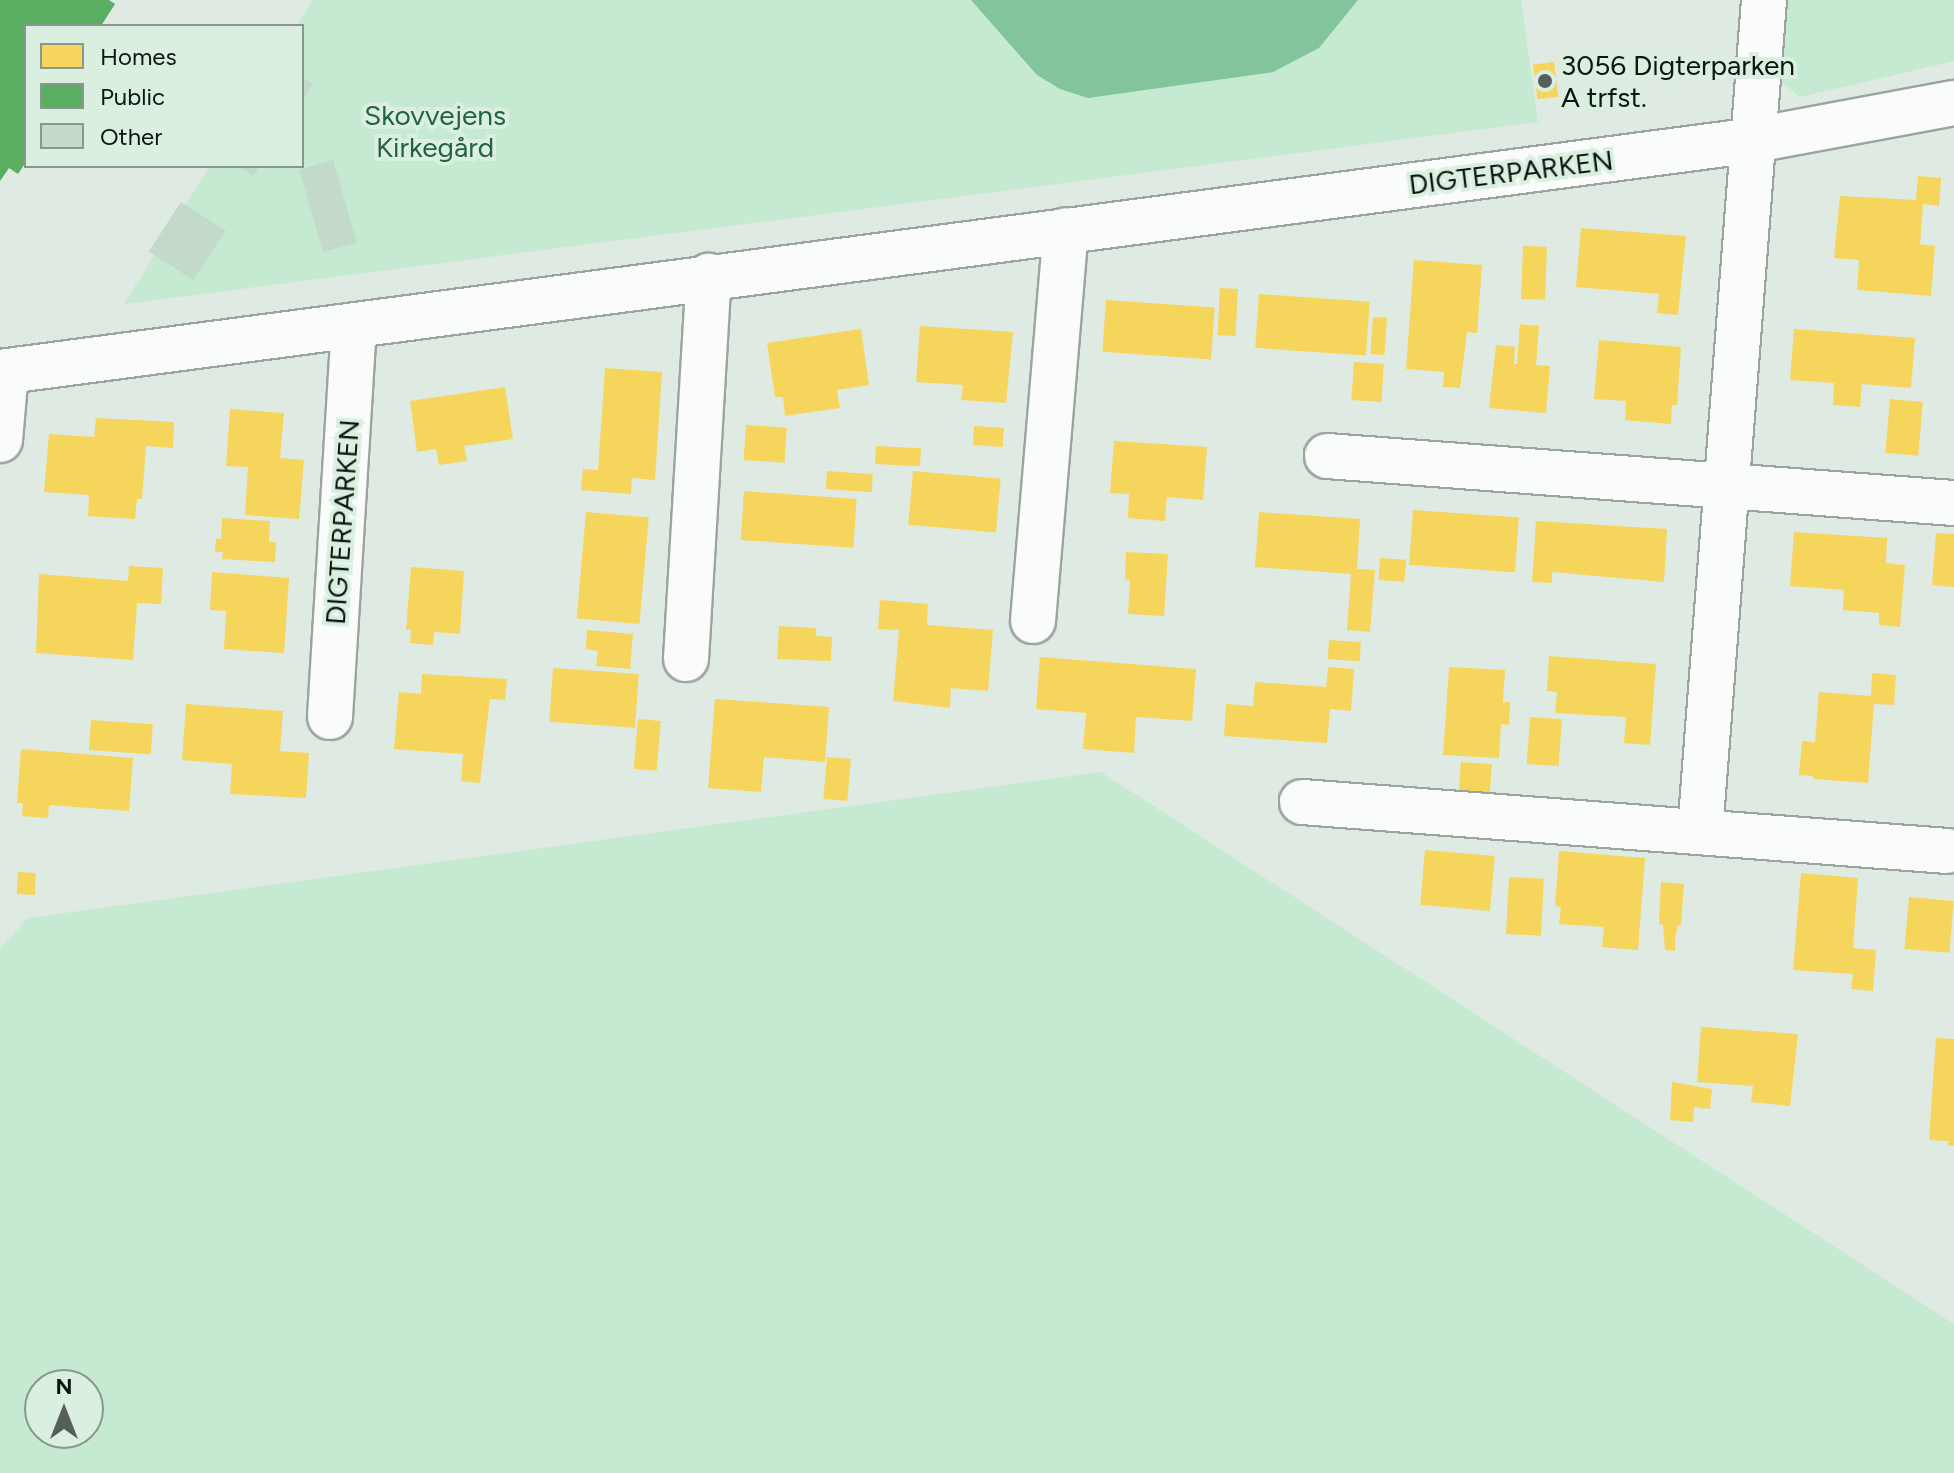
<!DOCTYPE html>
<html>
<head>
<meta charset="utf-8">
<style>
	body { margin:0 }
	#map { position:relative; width:1954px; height:1473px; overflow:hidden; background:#dfeae2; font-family:Figtree,sans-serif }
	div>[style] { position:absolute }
	.green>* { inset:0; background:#c5e9d1 }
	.water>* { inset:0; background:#82c49b }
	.homes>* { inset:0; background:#f6d55c; transform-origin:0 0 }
	.public>* { inset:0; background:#5aae61 }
	.building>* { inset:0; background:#c3d9ca; transform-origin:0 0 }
	.roads { filter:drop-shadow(2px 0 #9ba49e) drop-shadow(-2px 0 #9ba49e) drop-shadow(0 2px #9ba49e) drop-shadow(0 -2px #9ba49e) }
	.minor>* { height:44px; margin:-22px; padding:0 22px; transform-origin:22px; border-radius:22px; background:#fafcfb }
	.dots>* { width:22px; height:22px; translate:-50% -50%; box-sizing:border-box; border:4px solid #daefe0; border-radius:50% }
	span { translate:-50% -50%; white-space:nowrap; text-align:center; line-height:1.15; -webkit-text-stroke:8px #daefe0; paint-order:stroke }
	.poi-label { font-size:28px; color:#0d1510 }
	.left { translate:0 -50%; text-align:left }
	.park-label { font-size:28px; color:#23633f }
	.street-label { font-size:28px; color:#0d1510 }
	.legend { position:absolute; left:24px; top:24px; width:280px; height:144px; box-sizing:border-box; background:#daefe0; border:2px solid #88988d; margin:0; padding:10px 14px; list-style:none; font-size:24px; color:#0d1510 }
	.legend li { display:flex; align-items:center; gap:16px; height:40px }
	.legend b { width:40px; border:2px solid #88988d }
	.north { position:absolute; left:24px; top:1369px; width:80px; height:80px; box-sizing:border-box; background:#daefe0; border:2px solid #88988d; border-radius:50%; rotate:0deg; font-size:22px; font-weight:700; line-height:32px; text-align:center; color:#0d1510 }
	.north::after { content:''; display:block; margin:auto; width:28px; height:36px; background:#56605a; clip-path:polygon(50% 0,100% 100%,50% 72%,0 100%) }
</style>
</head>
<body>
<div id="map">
	<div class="green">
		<div style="clip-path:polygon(313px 0,1521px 0,1538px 122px,124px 304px,210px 166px,302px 166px,302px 26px,296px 26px)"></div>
		<div style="clip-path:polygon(1786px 0,1954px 0,1954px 61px,1800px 97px,1779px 80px)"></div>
		<div style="clip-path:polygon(evenodd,1101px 772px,1954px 1324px,1954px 1473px,0 1473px,0 949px,28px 918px,1101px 772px,40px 1385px,88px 1385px,88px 1433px,40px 1433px,40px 1385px)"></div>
	</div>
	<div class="water">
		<div style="clip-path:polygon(971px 0,1358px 0,1319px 48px,1273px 72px,1088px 98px,1060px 89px,1037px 75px)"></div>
	</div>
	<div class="homes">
		<div style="left:1554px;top:62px;width:35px;height:21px;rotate:83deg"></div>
		<div style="clip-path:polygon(1918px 176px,1941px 178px,1939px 206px,1923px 204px,1920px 244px,1935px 246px,1931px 296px,1857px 290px,1859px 260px,1834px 258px,1840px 196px,1916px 200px)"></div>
		<div style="clip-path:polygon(1581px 228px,1686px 236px,1678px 315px,1657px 313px,1659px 294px,1576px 287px)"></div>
		<div style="left:1523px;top:246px;width:24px;height:53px;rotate:2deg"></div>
		<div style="clip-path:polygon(1414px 260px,1482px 265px,1477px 333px,1467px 332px,1460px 388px,1443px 387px,1444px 372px,1406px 369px)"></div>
		<div style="left:1220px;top:288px;width:18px;height:47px;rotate:3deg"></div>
		<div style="left:1259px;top:294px;width:111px;height:54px;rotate:4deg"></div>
		<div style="left:1106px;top:300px;width:109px;height:52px;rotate:4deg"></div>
		<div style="left:1373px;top:317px;width:14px;height:37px;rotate:4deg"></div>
		<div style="clip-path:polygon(1520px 324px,1539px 326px,1536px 365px,1550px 366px,1546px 413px,1489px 408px,1496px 345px,1515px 347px,1514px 364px,1517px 364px)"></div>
		<div style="clip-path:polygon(920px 326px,1013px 332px,1006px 403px,961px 400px,963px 385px,916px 382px)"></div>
		<div style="clip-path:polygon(861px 329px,869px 385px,837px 390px,840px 408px,785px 416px,783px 397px,775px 397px,767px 343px)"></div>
		<div style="clip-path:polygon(1794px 329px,1915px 338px,1911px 388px,1862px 384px,1860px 407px,1833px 405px,1834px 383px,1790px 380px)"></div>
		<div style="clip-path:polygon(1599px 340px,1681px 347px,1677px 405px,1672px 405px,1671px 424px,1625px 420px,1626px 401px,1594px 399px)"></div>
		<div style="left:1354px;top:362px;width:30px;height:38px;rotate:4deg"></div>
		<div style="clip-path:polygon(605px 368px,662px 372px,655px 480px,632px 478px,631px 494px,581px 490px,583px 469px,598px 470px)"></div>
		<div style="clip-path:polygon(505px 387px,513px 439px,464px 446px,467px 461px,439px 465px,436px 449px,417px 452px,410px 401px)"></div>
		<div style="left:1890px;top:399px;width:33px;height:54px;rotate:5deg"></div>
		<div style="clip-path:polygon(230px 409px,284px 413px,280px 458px,304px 460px,299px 519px,245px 515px,248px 467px,226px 466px)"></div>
		<div style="clip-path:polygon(96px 418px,174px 422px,173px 448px,146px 446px,142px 499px,137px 499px,135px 519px,88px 516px,89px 495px,44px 492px,49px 434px,94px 437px)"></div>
		<div style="left:746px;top:425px;width:41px;height:35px;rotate:4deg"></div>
		<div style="left:974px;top:426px;width:30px;height:19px;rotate:4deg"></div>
		<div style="clip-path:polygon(1114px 441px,1207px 447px,1203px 500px,1167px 497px,1165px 521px,1128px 518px,1129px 494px,1110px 493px)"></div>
		<div style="left:876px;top:446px;width:45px;height:18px;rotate:3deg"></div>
		<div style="left:827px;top:471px;width:46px;height:18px;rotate:4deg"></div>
		<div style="left:913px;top:471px;width:88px;height:54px;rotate:5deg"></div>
		<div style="left:744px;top:491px;width:113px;height:49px;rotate:4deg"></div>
		<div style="left:1413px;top:510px;width:106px;height:55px;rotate:4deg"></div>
		<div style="left:586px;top:512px;width:63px;height:107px;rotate:5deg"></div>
		<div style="clip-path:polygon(1259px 512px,1360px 519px,1357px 569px,1375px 570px,1370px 632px,1347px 630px,1351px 574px,1255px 567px)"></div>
		<div style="clip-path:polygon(222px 518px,270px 521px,269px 542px,276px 542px,275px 562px,222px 559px,223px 552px,215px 552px,216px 539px,221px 539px)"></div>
		<div style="clip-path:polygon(1536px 521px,1667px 529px,1664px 582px,1552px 572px,1552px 583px,1532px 582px)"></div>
		<div style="clip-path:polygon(1794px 532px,1887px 538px,1886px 563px,1905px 565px,1900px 627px,1879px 625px,1879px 613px,1843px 610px,1844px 590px,1790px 586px)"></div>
		<div style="clip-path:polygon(1936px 533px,1954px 534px,1954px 587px,1932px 585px)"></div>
		<div style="clip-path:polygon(1126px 552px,1168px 554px,1164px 616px,1128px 614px,1130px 580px,1125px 579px)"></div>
		<div style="left:1380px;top:558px;width:26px;height:22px;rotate:4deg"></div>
		<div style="clip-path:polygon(129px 566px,163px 568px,161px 604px,137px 603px,133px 660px,36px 653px,39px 574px,128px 581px)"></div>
		<div style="clip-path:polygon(411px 567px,464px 571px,460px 634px,434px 632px,433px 645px,410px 643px,411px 630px,406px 630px)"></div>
		<div style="clip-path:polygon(212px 572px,289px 578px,284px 653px,224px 649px,226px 611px,210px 610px)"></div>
		<div style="clip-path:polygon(880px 600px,928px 604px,927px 625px,993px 630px,988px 691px,951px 688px,950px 708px,893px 701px,899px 630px,878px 629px)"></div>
		<div style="clip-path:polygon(779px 626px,816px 628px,816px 636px,832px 637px,831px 661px,777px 659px)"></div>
		<div style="clip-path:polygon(587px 630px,633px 634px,630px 669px,596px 666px,598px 651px,586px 649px)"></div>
		<div style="left:1329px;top:640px;width:32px;height:19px;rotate:4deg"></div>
		<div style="clip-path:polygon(1549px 656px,1656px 664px,1650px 745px,1624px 743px,1626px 717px,1555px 713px,1557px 692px,1547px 691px)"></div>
		<div style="clip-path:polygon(1040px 657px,1196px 669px,1192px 721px,1136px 717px,1134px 753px,1083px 749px,1086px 713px,1036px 709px)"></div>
		<div style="clip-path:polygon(1328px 667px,1354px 669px,1351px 711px,1330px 709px,1327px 743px,1224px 736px,1226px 704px,1253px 706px,1255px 682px,1326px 687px)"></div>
		<div style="clip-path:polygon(1449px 667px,1505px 670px,1503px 702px,1510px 702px,1509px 725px,1501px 724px,1499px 758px,1443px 755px)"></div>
		<div style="left:553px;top:668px;width:86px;height:54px;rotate:4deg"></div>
		<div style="clip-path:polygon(1872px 673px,1896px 675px,1894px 705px,1874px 704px,1868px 783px,1813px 779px,1813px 776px,1799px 775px,1802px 741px,1815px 742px,1819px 692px,1871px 696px)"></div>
		<div style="clip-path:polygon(422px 674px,507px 679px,505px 700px,490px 699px,480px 783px,461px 781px,463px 754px,394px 749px,399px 692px,421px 694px)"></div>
		<div style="clip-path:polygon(715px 699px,829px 707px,825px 762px,764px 757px,761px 792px,708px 788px)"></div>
		<div style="clip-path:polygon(186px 704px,283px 711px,280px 751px,309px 753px,306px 798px,230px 794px,232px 764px,182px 760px)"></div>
		<div style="left:1530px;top:717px;width:32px;height:47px;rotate:4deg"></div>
		<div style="left:638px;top:719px;width:23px;height:50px;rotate:5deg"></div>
		<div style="left:91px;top:720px;width:62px;height:30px;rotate:4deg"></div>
		<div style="clip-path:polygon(21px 749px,133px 758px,129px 811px,49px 805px,48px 818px,22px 816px,23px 803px,17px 803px)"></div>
		<div style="left:827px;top:757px;width:24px;height:42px;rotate:5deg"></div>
		<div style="left:1461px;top:762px;width:31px;height:30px;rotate:4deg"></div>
		<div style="left:1425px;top:850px;width:70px;height:55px;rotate:5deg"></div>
		<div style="clip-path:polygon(1559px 851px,1645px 858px,1638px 950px,1602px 947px,1604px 927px,1559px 924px,1561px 907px,1555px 906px)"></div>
		<div style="left:18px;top:872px;width:18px;height:22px;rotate:3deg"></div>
		<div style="clip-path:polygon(1801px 873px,1858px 878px,1853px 948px,1876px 950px,1873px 991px,1851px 989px,1853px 974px,1793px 970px)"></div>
		<div style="left:1509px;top:877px;width:35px;height:57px;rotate:3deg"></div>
		<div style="clip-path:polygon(1661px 882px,1684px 884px,1681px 926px,1678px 925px,1675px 939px,1675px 951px,1665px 950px,1663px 925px,1659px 924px)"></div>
		<div style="left:1909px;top:897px;width:45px;height:52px;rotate:5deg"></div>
		<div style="clip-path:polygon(1701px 1027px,1798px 1034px,1790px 1106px,1751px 1102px,1753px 1086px,1697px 1082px)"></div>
		<div style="clip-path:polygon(1936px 1038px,1954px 1039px,1954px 1146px,1948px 1145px,1949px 1141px,1929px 1140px)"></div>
		<div style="clip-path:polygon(1672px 1082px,1712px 1089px,1710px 1109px,1694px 1107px,1693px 1122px,1670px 1120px)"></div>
	</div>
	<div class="public">
		<div style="clip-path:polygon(0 0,109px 0,115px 4px,101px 26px,26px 26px,26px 162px,18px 174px,9px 168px,0 181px)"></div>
	</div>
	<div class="building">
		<div style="clip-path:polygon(302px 77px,313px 84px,302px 101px)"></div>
		<div style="left:333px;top:160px;width:86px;height:35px;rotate:74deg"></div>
		<div style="clip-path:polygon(238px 166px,259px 166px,253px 176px)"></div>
		<div style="left:181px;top:202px;width:53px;height:59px;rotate:33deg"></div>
	</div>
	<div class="roads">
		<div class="minor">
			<div style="left:0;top:372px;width:1769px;rotate:-7.53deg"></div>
			<div style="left:1754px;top:140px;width:203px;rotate:-10.5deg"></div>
			<div style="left:0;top:440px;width:68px;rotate:-85deg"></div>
			<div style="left:1327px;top:456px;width:629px;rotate:4.29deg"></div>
			<div style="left:1033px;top:621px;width:392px;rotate:-85.2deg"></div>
			<div style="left:686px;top:659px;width:384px;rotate:-86.6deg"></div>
			<div style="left:330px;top:717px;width:392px;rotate:-86.5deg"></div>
			<div style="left:1302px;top:802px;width:647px;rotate:4.34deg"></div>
			<div style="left:1700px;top:832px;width:834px;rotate:-85.6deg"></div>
		</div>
	</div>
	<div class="dots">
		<div style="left:1545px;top:81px;background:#56605a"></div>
	</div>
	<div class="poi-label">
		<span class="left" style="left:1561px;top:81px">3056 Digterparken<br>A trfst.</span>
	</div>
	<div class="park-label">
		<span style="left:435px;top:131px">Skovvejens<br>Kirkegård</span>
	</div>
	<div class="street-label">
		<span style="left:1511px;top:172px;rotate:-7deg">DIGTERPARKEN</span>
		<span style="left:342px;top:522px;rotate:-86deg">DIGTERPARKEN</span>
	</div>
	<ul class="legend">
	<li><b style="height:22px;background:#f6d55c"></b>Homes</li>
	<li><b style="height:22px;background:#5aae61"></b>Public</li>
	<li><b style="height:22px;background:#c3d9ca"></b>Other</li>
	</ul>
	<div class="north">N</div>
</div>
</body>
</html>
